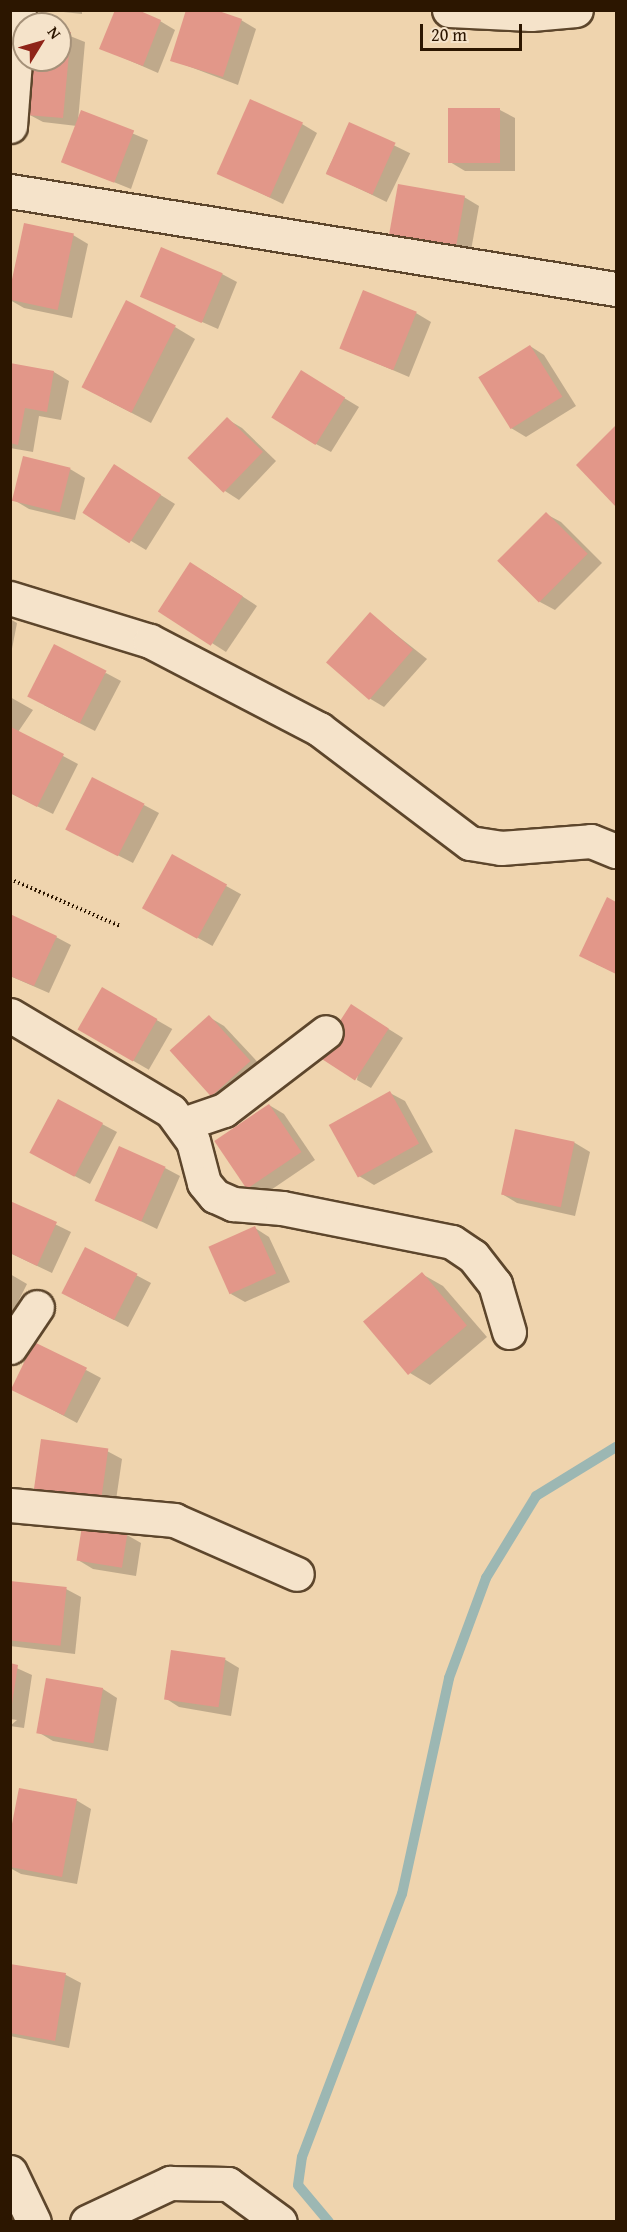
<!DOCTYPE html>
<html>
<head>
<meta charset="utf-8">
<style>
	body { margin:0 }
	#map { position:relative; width:627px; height:2232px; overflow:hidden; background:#efd4ae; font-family:"Gentium Book Plus",serif }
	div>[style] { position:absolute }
	.shadow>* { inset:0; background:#0003; transform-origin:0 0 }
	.stream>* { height:10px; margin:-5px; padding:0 5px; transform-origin:5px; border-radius:5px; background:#9cb7b3 }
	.building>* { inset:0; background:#e29789; transform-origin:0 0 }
	.path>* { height:4px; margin-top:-2px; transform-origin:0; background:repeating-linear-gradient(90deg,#2c1600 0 1.5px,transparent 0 4.5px) }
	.roads { filter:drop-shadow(2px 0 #5d462c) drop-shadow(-2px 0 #5d462c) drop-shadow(0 2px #5d462c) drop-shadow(0 -2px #5d462c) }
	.minor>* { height:33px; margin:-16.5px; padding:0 16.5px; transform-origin:16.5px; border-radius:16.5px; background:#f5e3ca }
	span { translate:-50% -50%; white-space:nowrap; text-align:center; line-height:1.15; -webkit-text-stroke:6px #f5e3ca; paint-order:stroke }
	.frame { position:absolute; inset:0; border:12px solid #2c1600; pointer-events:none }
	.north { position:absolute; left:12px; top:12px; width:60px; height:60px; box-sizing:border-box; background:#f5e3ca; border:2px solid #a59179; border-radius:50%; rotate:53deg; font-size:16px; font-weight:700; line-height:24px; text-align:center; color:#2c1600 }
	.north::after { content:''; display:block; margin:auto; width:21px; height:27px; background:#8f2418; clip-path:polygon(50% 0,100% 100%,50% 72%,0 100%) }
	.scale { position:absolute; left:420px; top:24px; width:102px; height:27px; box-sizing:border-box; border:3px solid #2c1600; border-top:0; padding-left:8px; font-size:18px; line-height:21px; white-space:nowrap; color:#2c1600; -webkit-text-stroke:4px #f5e3ca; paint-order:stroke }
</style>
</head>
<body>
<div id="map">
	<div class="shadow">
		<div style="clip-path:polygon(45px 10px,82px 10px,82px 14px)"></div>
		<div style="clip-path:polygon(241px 20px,256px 29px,238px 85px,172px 60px)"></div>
		<div style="clip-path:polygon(160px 21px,175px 30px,158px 73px,101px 48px)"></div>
		<div style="clip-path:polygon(60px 32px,85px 42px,78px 121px,82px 112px,148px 140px,131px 189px,64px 162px,77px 126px,43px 122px,28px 114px,33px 60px,60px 60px)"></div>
		<div style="clip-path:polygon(450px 110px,500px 110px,515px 118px,515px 171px,465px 171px,450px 162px)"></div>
		<div style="clip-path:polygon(302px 124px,317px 133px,283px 204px,217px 172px)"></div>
		<div style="left:350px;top:124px;width:67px;height:54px;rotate:26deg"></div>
		<div style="clip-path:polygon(464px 197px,479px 206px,470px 256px,405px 244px)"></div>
		<div style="clip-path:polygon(25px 225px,73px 235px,88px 244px,72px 318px,24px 308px,10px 300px)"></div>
		<div style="clip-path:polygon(222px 274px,237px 282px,218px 329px,143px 296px)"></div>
		<div style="clip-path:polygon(416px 313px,431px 322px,409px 377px,341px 348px)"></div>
		<div style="clip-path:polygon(175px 327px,195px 339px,151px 423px,103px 398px)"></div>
		<div style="clip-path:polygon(530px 346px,544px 355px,576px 406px,526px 437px,511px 428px)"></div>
		<div style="clip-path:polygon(10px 364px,54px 372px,69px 381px,61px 420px,39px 416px,33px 452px,10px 448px)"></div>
		<div style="clip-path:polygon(316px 381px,359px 407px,331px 452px,316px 444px)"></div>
		<div style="clip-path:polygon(227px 419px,242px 428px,276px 461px,239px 500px,225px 491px)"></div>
		<div style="clip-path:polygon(616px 427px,616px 505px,578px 465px)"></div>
		<div style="clip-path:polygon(70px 469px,85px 478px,75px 520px,29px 509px,14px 500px)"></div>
		<div style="clip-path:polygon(129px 475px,175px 504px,146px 550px,85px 513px)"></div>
		<div style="clip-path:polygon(546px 514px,561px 522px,602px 563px,555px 610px,540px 602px)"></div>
		<div style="clip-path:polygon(205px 572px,257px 606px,226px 652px,160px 610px)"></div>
		<div style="clip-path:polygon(370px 614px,427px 659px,384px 707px,369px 698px)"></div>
		<div style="clip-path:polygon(10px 619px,17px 623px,10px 659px)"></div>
		<div style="clip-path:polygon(106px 673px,121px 681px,95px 731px,44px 705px)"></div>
		<div style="clip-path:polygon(10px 697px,33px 710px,18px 732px,78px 764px,53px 814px,10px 793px)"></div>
		<div style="clip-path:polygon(144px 805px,159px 813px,133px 863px,82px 837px)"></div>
		<div style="left:172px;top:856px;width:79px;height:59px;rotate:29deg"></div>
		<div style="clip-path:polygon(607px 899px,616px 903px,616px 973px,596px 964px)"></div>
		<div style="clip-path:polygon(56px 937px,71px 945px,49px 993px,10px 976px)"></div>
		<div style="left:103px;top:989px;width:80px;height:47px;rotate:30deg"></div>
		<div style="clip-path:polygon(366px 1015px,403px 1038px,371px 1088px,357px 1080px)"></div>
		<div style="clip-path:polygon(209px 1017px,224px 1026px,265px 1070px,228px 1104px,213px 1096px)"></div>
		<div style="clip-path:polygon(390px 1093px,405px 1101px,433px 1152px,374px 1185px,359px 1176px)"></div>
		<div style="clip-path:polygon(269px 1105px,284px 1114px,315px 1160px,262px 1196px,247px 1187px)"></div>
		<div style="clip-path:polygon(102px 1124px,117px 1132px,90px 1184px,46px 1161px)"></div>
		<div style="clip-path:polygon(516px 1130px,575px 1143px,590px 1152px,575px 1216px,517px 1203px,502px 1194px)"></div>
		<div style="clip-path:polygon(165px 1168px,180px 1176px,157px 1229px,97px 1200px)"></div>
		<div style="clip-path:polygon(10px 1202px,71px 1232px,52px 1273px,10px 1253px)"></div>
		<div style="clip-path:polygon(255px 1228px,269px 1237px,290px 1282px,245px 1302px,231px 1294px)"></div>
		<div style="clip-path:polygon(10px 1274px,27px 1284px,10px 1318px)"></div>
		<div style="clip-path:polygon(422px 1274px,443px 1286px,487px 1337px,430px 1385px,410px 1373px)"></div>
		<div style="clip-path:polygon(136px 1275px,151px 1283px,128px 1327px,77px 1301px)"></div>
		<div style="clip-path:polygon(86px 1370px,101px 1378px,77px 1423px,27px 1396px)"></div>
		<div style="clip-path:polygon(107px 1451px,122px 1459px,115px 1507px,50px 1498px,36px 1490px)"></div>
		<div style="clip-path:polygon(127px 1535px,141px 1543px,136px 1576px,93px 1569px,78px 1560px)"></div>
		<div style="clip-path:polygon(10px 1582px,66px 1589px,81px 1597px,75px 1654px,10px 1646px)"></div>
		<div style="clip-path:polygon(224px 1659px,239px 1668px,231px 1716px,179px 1707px,165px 1698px)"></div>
		<div style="clip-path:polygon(10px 1665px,32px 1675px,24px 1728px,10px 1726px,17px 1720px,10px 1719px)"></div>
		<div style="clip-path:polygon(103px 1689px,117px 1698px,108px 1751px,53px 1741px,38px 1732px)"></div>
		<div style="clip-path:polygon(76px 1800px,91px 1809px,77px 1884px,21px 1874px,10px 1868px,10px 1842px)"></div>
		<div style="clip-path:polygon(10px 1965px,66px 1975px,81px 1983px,69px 2048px,10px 2036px)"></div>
	</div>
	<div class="stream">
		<div style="left:329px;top:2222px;width:48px;rotate:-130deg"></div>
		<div style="left:298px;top:2185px;width:28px;rotate:-82deg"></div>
		<div style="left:302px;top:2157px;width:281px;rotate:-69.2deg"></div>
		<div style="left:402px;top:1894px;width:221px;rotate:-77.7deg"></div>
		<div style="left:449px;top:1678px;width:107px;rotate:-69.7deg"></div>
		<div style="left:486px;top:1578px;width:96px;rotate:-58.6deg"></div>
		<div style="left:536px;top:1496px;width:94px;rotate:-31.5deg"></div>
	</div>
	<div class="building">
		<div style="clip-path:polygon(115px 10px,138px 10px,161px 20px,143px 66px,99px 49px)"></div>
		<div style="clip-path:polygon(186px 10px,216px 10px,242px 19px,223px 77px,170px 61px)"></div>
		<div style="clip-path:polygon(60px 31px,71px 32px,63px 118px,26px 115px,31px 60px,60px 60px)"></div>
		<div style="left:250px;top:99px;width:58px;height:82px;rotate:24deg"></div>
		<div style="left:448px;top:108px;width:52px;height:55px"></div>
		<div style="left:81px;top:110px;width:57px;height:56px;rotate:21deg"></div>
		<div style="left:349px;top:122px;width:51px;height:57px;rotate:24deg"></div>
		<div style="left:398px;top:184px;width:68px;height:53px;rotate:10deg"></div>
		<div style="left:24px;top:223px;width:51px;height:78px;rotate:12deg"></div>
		<div style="left:161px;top:247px;width:67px;height:54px;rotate:23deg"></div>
		<div style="left:363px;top:290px;width:58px;height:63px;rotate:22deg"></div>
		<div style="left:126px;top:300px;width:56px;height:98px;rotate:27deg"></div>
		<div style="left:530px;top:345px;width:61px;height:61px;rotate:58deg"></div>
		<div style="clip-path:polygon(10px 363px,54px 371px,47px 412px,25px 408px,18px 445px,10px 443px)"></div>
		<div style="left:301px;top:370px;width:52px;height:56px;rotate:32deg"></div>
		<div style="left:227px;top:417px;width:50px;height:57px;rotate:44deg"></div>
		<div style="clip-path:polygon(616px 425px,616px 507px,576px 465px)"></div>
		<div style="left:23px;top:456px;width:49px;height:46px;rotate:14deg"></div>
		<div style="left:114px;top:464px;width:56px;height:58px;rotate:33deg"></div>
		<div style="left:546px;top:512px;width:59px;height:69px;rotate:45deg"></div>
		<div style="left:190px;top:562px;width:63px;height:59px;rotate:33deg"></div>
		<div style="left:370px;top:612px;width:57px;height:67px;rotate:41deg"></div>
		<div style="left:54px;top:644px;width:59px;height:59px;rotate:27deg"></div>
		<div style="clip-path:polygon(11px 727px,64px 754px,37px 807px,10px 793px)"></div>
		<div style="left:92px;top:777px;width:59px;height:59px;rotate:27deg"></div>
		<div style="left:172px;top:854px;width:63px;height:62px;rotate:29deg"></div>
		<div style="clip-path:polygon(607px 897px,616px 902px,616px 974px,579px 956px)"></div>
		<div style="clip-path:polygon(10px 914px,57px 936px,34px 986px,10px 976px)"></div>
		<div style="left:102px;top:987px;width:64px;height:49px;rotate:30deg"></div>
		<div style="left:351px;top:1004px;width:45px;height:62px;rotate:33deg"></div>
		<div style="left:209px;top:1015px;width:62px;height:53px;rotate:48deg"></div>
		<div style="left:390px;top:1091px;width:60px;height:70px;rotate:61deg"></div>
		<div style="left:58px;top:1099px;width:51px;height:61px;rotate:28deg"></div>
		<div style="left:269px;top:1104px;width:58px;height:66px;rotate:56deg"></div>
		<div style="left:515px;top:1129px;width:61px;height:67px;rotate:12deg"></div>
		<div style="left:119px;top:1146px;width:51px;height:60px;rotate:24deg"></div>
		<div style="clip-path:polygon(10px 1201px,57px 1222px,37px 1266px,10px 1253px)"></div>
		<div style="left:255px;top:1226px;width:52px;height:51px;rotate:66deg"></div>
		<div style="left:85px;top:1247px;width:59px;height:52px;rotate:27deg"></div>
		<div style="left:422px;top:1272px;width:70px;height:77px;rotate:50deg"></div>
		<div style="left:34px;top:1342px;width:59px;height:53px;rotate:26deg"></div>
		<div style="left:41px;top:1439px;width:68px;height:51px;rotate:8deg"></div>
		<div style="left:82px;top:1526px;width:46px;height:35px;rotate:9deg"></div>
		<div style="left:10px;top:1581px;width:57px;height:59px;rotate:6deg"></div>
		<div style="left:171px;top:1650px;width:55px;height:50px;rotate:8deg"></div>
		<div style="clip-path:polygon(10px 1663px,18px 1665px,12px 1704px,10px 1704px)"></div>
		<div style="left:46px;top:1678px;width:58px;height:56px;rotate:10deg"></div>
		<div style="clip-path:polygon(19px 1788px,77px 1799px,62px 1877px,10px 1867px,10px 1834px)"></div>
		<div style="clip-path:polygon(10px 1964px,66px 1973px,55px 2041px,10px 2033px)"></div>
	</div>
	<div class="path">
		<div style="left:10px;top:879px;width:120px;rotate:23.1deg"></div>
	</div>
	<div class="roads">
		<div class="minor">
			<div style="left:449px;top:10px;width:82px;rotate:2.8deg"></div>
			<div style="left:531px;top:14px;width:45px;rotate:-5.1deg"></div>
			<div style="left:10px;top:126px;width:116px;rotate:-85.6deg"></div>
			<div style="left:10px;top:191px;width:614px;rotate:9.19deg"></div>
			<div style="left:10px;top:598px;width:146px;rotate:17.1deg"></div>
			<div style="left:150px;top:641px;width:191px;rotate:27.5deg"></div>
			<div style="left:319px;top:729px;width:189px;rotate:37.1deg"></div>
			<div style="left:470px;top:843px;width:31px;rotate:9deg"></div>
			<div style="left:501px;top:848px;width:90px;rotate:-4.4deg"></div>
			<div style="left:591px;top:841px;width:27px;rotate:22deg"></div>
			<div style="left:10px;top:1015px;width:187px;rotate:30.8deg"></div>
			<div style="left:171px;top:1111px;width:37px;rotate:54deg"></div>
			<div style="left:193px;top:1141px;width:43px;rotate:75.3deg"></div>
			<div style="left:204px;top:1183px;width:17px;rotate:50deg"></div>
			<div style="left:215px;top:1196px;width:20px;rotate:24deg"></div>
			<div style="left:233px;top:1204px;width:49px;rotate:4.7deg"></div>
			<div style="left:282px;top:1208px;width:173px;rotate:11.3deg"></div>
			<div style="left:452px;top:1242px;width:25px;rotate:34deg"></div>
			<div style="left:473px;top:1256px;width:36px;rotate:52deg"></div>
			<div style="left:495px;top:1284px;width:50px;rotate:73.7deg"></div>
			<div style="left:183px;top:1124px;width:43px;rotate:-18.9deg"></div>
			<div style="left:224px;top:1110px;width:128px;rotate:-37.4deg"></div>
			<div style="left:10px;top:1347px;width:48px;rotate:-56deg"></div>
			<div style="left:10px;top:1505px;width:165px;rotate:5.2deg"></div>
			<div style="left:174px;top:1520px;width:134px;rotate:23.7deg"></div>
			<div style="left:10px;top:2172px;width:55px;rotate:64.4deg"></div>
			<div style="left:87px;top:2222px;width:92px;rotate:-25.2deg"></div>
			<div style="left:170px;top:2183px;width:58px;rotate:1deg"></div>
			<div style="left:228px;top:2184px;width:64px;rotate:36.2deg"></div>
		</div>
	</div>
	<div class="frame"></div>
	<div class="north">N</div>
	<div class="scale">20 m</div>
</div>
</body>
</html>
